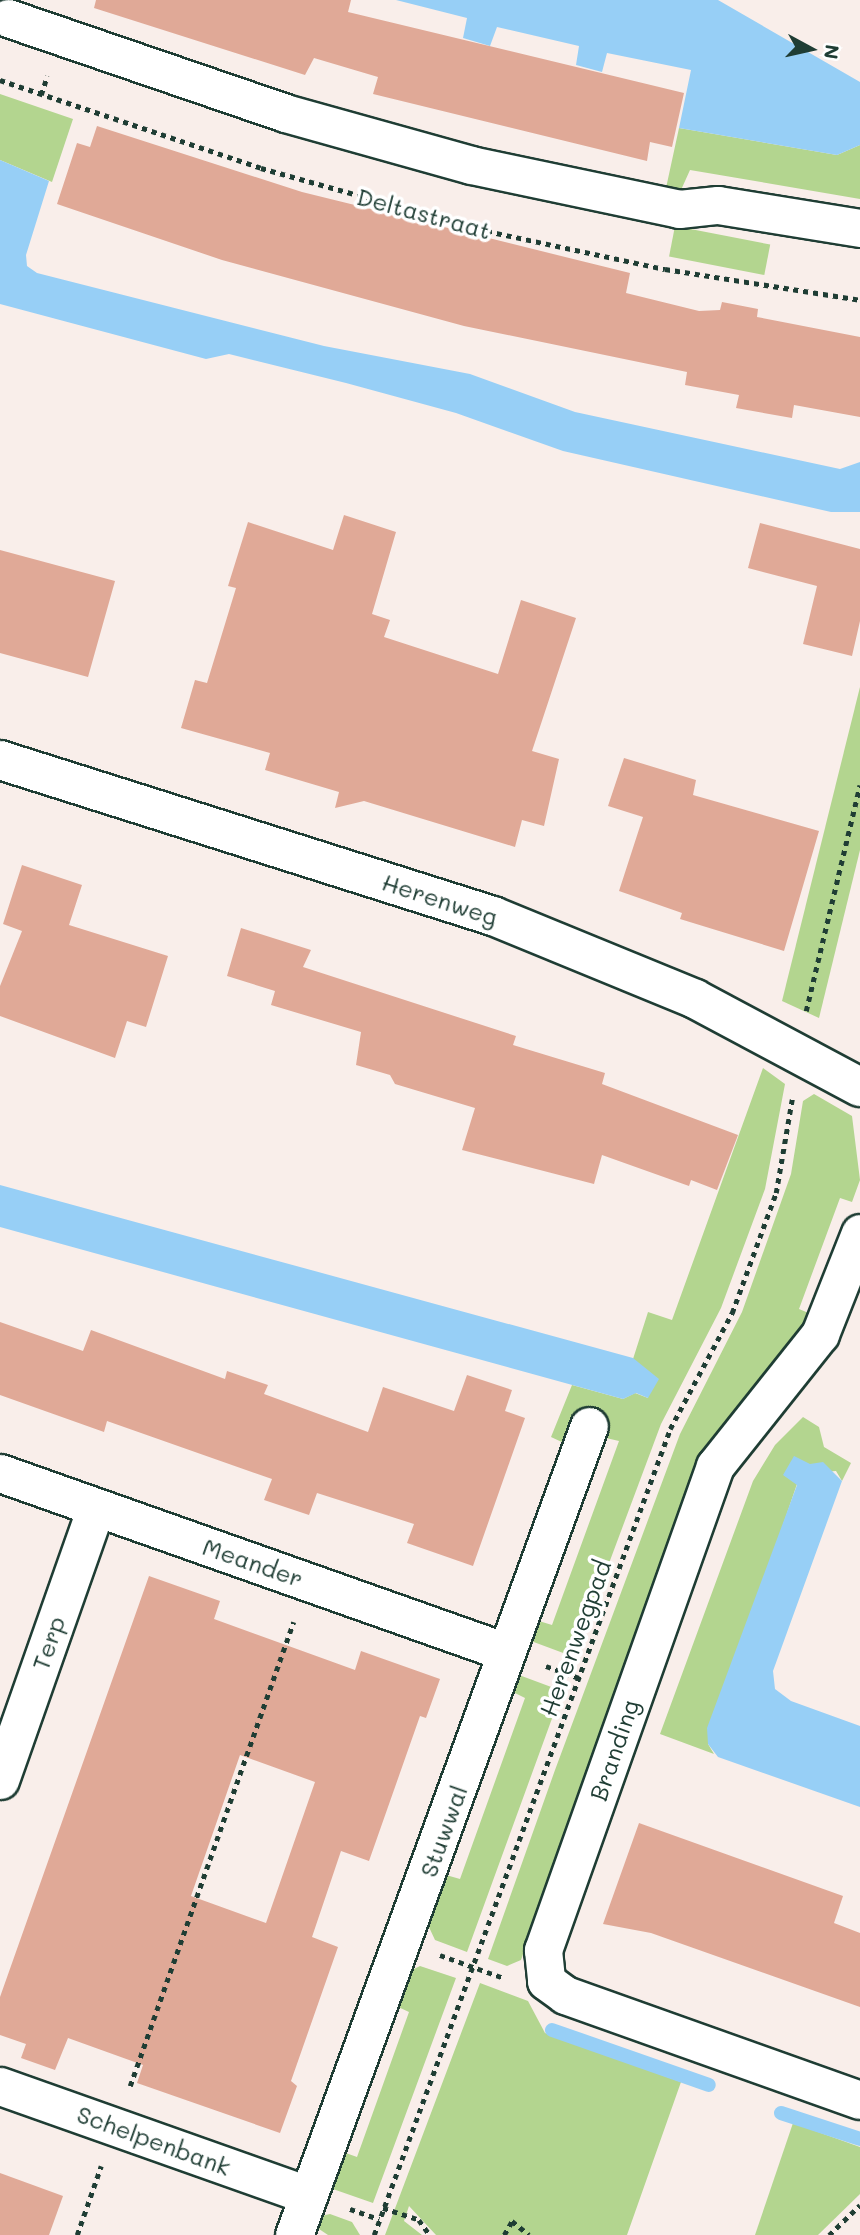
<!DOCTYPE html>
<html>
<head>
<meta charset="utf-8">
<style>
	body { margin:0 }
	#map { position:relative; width:860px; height:2235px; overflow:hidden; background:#f9eeea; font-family:Mali,sans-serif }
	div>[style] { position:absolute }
	.green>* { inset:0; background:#b3d58f; transform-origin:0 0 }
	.water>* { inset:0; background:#97cff6 }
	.stream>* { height:14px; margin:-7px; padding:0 7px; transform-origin:7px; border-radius:7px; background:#97cff6 }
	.building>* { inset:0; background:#e0a997 }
	.path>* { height:4.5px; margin-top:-2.25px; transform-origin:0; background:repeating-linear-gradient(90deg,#1f3d34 0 5px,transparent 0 10px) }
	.roads { filter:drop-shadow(2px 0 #1f3d34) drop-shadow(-2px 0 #1f3d34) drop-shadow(0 2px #1f3d34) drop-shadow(0 -2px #1f3d34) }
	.minor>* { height:37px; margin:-18.5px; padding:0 18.5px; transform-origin:18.5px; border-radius:18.5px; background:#fff }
	.tertiary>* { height:38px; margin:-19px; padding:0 19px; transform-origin:19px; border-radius:19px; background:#fff }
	span { translate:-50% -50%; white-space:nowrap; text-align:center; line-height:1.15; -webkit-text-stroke:7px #fff; paint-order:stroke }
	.street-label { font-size:24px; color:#1f3d34 }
	.north { position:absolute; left:776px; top:14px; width:70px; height:70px; -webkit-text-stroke:5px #fff; paint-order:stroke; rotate:98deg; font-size:19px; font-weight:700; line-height:28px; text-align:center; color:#1f3d34 }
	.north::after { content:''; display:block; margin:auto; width:24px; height:32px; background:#1f3d34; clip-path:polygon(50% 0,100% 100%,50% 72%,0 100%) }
</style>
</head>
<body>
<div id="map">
	<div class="green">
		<div style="clip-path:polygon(0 94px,73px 119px,52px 182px,0 160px)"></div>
		<div style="clip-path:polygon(679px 128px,837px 155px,860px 145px,860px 199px,690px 170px,681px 190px,666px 188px)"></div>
		<div style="left:675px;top:226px;width:97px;height:31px;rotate:11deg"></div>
		<div style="clip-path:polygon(860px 687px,860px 850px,819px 1018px,782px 1001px)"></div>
		<div style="clip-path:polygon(763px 1068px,785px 1084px,765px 1189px,721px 1308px,661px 1424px,574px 1657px,531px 1641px,539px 1621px,552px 1625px,619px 1441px,606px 1438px,610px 1424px,578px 1414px,566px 1444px,551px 1437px,572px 1385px,623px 1399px,635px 1393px,648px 1398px,647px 1373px,633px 1359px,648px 1312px,672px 1320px)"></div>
		<div style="clip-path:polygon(814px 1094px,852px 1116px,860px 1180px,852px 1202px,840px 1198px,799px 1309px,811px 1314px,779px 1365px,581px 1789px,521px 1960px,507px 1966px,488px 1959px,555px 1770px,680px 1434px,742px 1312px,791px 1174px,803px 1101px)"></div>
		<div style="clip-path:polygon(803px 1417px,819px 1427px,824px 1447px,851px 1463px,842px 1481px,836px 1471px,784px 1475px,797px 1484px,708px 1744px,714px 1754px,660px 1734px,753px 1481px,775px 1445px)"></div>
		<div style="clip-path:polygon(519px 1675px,562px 1691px,467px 1952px,435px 1940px,428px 1925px,446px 1875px,460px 1879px,525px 1698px,513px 1692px)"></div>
		<div style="clip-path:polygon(420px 1966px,456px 1978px,373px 2203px,330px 2188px,343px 2152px,357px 2157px,409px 2012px,396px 2006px,408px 1972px)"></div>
		<div style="clip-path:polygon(480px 1983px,528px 2001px,545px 2033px,681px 2082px,627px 2235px,436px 2235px,409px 2206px,404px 2221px,422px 2235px,385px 2235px)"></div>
		<div style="clip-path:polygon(793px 2123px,860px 2147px,860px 2194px,818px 2235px,755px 2235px)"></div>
		<div style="clip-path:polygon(330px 2214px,352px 2222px,360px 2235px,328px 2235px,316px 2227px,321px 2216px)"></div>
	</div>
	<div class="water">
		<div style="clip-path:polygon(396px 0,718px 0,860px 82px,860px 145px,837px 155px,679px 128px,691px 70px,607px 53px,602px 72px,576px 65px,579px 46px,497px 27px,490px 46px,463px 38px,467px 18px)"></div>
		<div style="clip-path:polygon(0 160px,49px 181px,26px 255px,27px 266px,37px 273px,324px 346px,470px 374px,575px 412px,840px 469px,860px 462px,860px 512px,831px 512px,563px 451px,456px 413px,346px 383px,229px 354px,206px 359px,0 304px)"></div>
		<div style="clip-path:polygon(0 1185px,633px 1358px,659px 1379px,648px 1398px,636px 1393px,623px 1399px,0 1227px)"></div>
		<div style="clip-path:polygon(794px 1456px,810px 1464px,823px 1462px,842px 1481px,773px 1671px,775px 1689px,791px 1701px,860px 1726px,860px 1807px,718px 1757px,708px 1744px,707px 1728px,797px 1485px,783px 1475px)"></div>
	</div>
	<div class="stream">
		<div style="left:552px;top:2030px;width:166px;rotate:19.3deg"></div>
		<div style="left:781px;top:2113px;width:83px;rotate:18.2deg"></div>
	</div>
	<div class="building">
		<div style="clip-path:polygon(96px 0,351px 0,348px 12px,684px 93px,672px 147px,650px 142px,647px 161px,373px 94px,378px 77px,314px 58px,305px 75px,94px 8px)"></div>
		<div style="clip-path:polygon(97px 126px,302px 192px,630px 273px,626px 293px,699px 311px,720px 310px,722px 302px,758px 309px,757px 317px,860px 337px,860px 417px,794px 405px,792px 418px,736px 408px,739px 395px,685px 385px,687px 372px,464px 326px,222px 260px,57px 204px,77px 143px,90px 147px)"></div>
		<div style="clip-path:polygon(344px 515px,396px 532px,372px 614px,390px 620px,384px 637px,498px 674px,521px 600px,576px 618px,532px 751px,559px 759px,544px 826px,522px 820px,515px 847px,364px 801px,335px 808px,339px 792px,265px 770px,270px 753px,181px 728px,195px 680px,207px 683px,236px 588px,228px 586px,248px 522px,333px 550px)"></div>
		<div style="clip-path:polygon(760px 523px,860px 549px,860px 621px,852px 656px,803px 644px,817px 586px,748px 568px)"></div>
		<div style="clip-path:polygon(0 550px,115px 581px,88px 677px,0 653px)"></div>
		<div style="clip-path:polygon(624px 758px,696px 780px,693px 795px,819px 831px,784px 951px,680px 919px,682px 913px,619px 891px,643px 817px,608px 806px)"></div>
		<div style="clip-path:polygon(22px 865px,82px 885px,69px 925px,168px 956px,146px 1027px,127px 1021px,115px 1058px,0 1016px,0 986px,22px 931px,3px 924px)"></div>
		<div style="clip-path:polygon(241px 928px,311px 950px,303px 967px,516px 1036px,513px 1045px,605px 1073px,602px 1084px,738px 1135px,717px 1190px,691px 1180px,689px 1186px,602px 1155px,594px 1184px,462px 1150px,475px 1108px,395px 1084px,390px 1075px,356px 1065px,361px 1032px,271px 1005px,275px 991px,227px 976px)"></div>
		<div style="clip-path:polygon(0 1322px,83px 1351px,91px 1330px,225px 1379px,227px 1371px,268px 1385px,264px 1394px,368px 1432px,383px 1387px,454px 1411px,467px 1375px,512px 1390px,505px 1411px,525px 1418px,473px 1566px,407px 1543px,414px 1524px,317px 1493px,309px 1515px,264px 1500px,272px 1479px,107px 1421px,104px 1432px,0 1395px)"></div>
		<div style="clip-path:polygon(evenodd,149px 1576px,220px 1601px,214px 1619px,355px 1670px,361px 1651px,440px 1679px,426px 1718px,420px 1716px,369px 1861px,341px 1851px,312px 1937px,338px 1947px,291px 2081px,297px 2086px,280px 2133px,137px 2083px,143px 2065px,68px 2038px,55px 2070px,21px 2058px,26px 2044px,0 2035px,0 1997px,149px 1576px,240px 1755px,315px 1782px,266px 1923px,191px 1896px,240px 1755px)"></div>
		<div style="clip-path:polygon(639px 1823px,843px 1896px,834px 1923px,860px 1933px,860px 2007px,651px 1933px,603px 1924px)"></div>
		<div style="clip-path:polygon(0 2173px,63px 2196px,49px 2235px,0 2235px)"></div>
	</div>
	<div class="path">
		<div style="left:0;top:80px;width:275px;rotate:18.6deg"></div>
		<div style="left:261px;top:168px;width:235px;rotate:15.6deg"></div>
		<div style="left:487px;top:231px;width:182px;rotate:12.1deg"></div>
		<div style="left:665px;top:269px;width:197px;rotate:9deg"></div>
		<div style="left:41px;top:95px;width:20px;rotate:-72deg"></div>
		<div style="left:806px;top:1011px;width:232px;rotate:-76.6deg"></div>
		<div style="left:546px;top:1666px;width:35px;rotate:20deg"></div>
		<div style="left:440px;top:1955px;width:68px;rotate:19.8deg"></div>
		<div style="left:130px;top:2086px;width:492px;rotate:-70.6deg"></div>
		<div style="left:383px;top:2208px;width:38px;rotate:18deg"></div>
		<div style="left:419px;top:2220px;width:19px;rotate:54deg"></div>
		<div style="left:350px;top:2209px;width:31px;rotate:19deg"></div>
		<div style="left:77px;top:2235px;width:73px;rotate:-70.8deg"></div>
		<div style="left:374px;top:2235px;width:859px;rotate:-69.83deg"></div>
		<div style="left:670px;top:1429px;width:132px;rotate:-61.9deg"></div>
		<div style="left:732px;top:1313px;width:128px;rotate:-69.9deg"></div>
		<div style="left:776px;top:1193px;width:95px;rotate:-80.3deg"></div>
		<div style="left:504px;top:2235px;width:16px;rotate:-60deg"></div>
		<div style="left:512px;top:2221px;width:22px;rotate:39deg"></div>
		<div style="left:829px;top:2235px;width:43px;rotate:-44.1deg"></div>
	</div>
	<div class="roads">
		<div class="minor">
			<div style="left:8px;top:18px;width:293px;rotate:18.9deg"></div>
			<div style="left:285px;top:113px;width:193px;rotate:15.6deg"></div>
			<div style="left:471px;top:165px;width:213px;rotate:11.9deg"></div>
			<div style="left:679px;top:209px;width:39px;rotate:-6deg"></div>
			<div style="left:718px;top:205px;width:144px;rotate:9.2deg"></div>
			<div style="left:860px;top:1233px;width:109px;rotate:111.6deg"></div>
			<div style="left:820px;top:1334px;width:169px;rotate:128.5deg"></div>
			<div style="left:715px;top:1466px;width:514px;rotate:109.56deg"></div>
			<div style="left:543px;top:1950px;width:31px;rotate:84deg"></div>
			<div style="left:546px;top:1981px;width:24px;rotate:36deg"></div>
			<div style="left:565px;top:1995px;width:313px;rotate:19.6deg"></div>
			<div style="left:0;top:1473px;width:537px;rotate:19.48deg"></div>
			<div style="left:0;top:1780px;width:289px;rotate:-70.6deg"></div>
			<div style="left:0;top:2086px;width:327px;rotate:19.5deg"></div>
			<div style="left:294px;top:2235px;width:861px;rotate:-69.97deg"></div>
		</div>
		<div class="tertiary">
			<div style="left:0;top:760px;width:517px;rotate:17.56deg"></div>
			<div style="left:493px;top:916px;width:218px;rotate:22.3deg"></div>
			<div style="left:695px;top:999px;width:187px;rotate:28.1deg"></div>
		</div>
	</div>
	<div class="street-label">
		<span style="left:424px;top:213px;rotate:15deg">Deltastraat</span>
		<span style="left:440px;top:899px;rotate:18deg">Herenweg</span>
		<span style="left:253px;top:1562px;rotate:19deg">Meander</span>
		<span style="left:575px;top:1638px;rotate:-70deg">Herenwegpad</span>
		<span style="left:48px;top:1643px;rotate:-71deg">Terp</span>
		<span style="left:614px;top:1750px;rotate:-71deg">Branding</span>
		<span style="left:443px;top:1831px;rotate:-70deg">Stuwwal</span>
		<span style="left:154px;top:2140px;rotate:20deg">Schelpenbank</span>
	</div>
	<div class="north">N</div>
</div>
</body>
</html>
